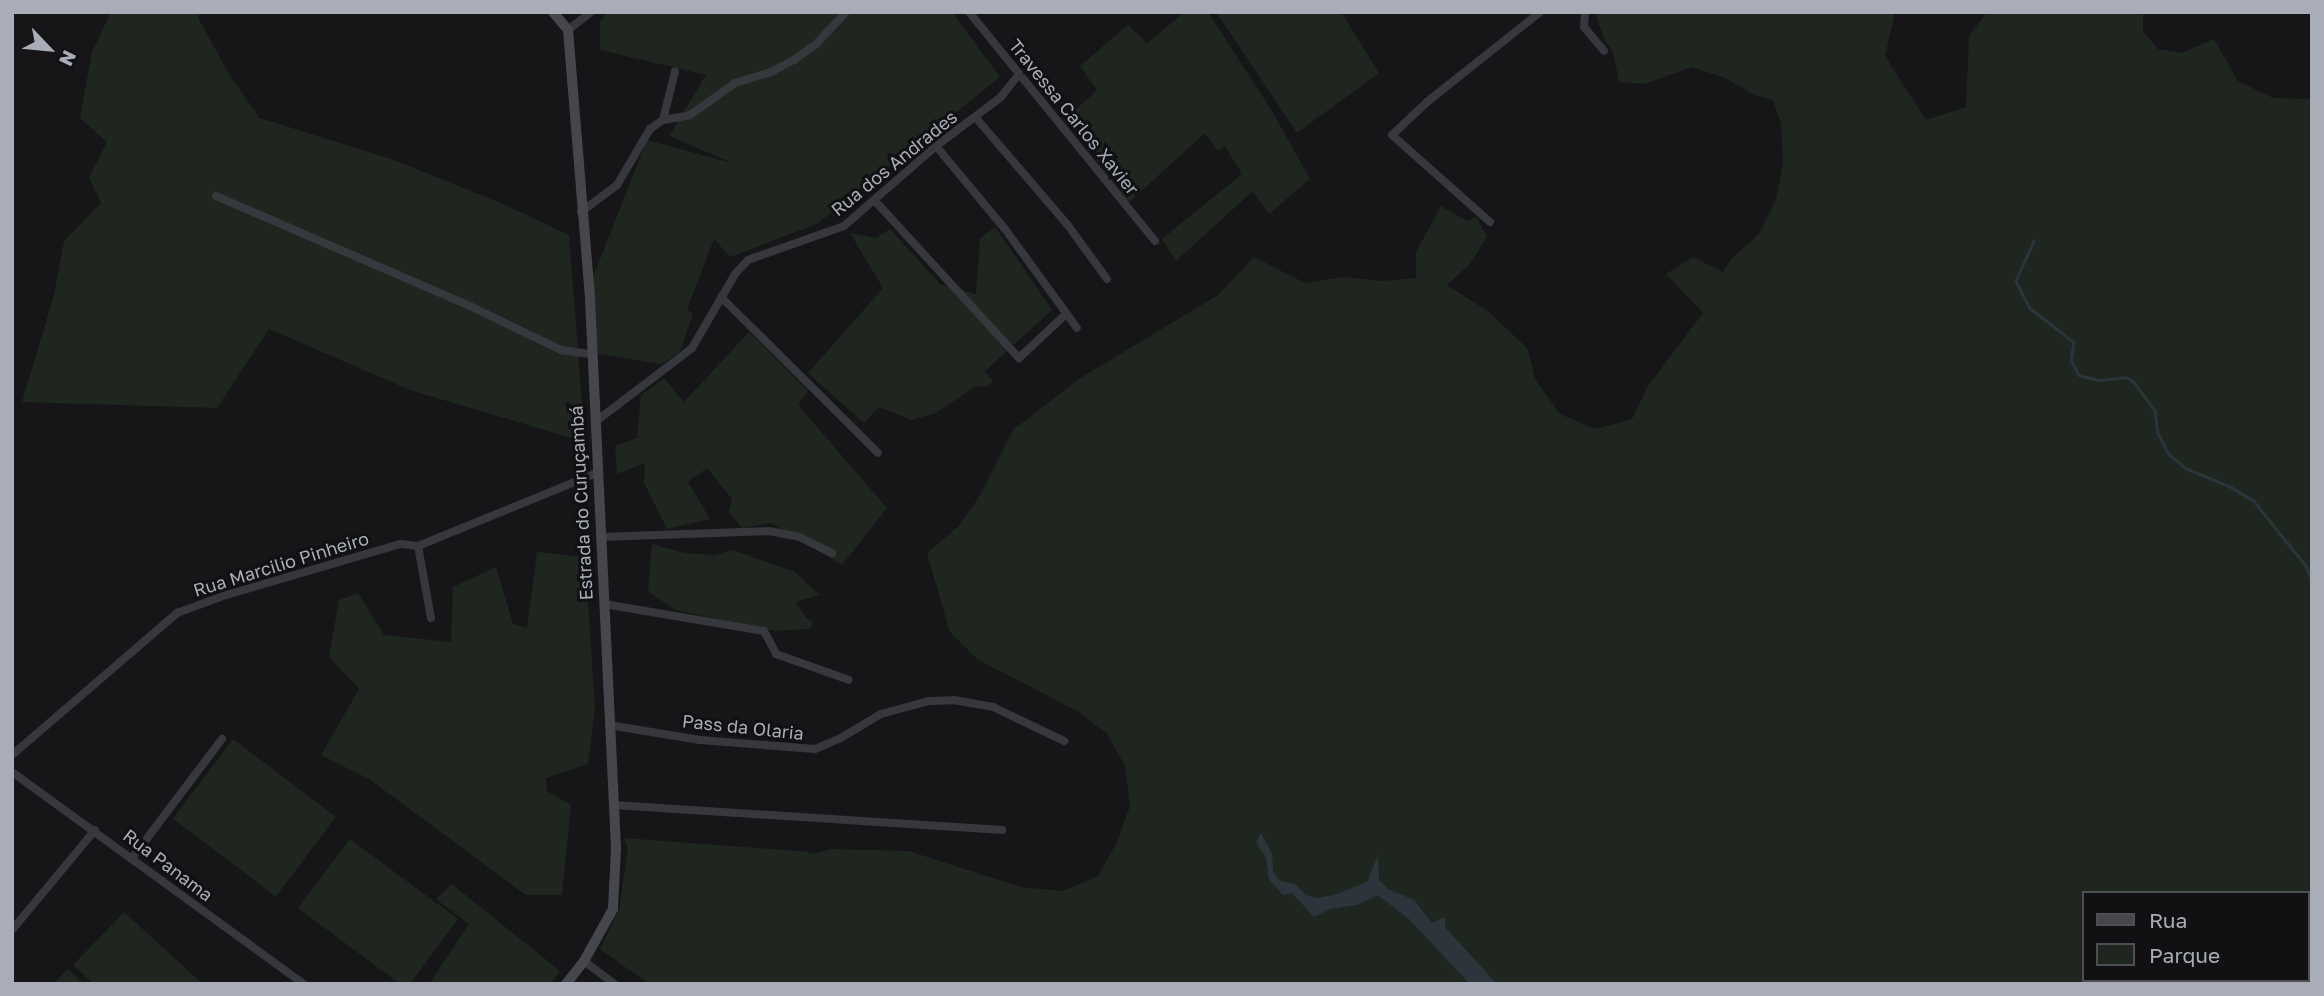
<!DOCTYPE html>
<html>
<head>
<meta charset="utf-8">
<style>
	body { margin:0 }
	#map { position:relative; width:2324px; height:996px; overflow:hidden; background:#161618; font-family:"Golos Text",sans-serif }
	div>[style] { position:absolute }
	.green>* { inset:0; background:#1e261f; transform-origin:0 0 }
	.water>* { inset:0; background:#2c353c }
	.stream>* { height:2.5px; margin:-1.25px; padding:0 1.25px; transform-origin:1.25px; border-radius:1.25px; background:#2c353c }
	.street>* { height:8px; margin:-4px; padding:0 4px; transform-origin:4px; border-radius:4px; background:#37383d }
	.secondary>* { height:10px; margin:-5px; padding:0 5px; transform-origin:5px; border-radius:5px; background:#45474d }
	span { translate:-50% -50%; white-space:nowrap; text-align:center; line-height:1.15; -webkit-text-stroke:6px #111113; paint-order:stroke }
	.street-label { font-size:18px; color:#a8adb8 }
	.frame { position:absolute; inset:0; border:14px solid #a8adb8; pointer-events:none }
	.legend { position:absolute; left:2082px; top:891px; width:228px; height:91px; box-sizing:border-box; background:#111113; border:2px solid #4d4f55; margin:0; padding:9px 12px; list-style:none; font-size:21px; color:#a8adb8 }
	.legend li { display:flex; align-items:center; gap:14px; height:35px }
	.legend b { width:35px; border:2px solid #4d4f55 }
	.north { position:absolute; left:14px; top:14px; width:70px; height:70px; -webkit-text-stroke:5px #111113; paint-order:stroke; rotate:116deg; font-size:19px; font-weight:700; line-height:28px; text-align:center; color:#a8adb8 }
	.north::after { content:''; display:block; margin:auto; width:24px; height:32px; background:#a8adb8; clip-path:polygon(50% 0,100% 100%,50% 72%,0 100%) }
</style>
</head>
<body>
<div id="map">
	<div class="green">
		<div style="clip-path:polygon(111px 12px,200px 12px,198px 18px,232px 79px,260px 118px,391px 159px,503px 204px,569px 235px,585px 442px,410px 390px,269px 329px,217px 408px,22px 402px,54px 295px,64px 241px,101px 203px,89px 177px,107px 142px,80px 118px,92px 52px)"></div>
		<div style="clip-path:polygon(608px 12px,952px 12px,1000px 77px,817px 224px,730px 257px,714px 239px,687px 309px,693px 314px,680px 351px,662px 364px,593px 353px,593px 277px,647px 140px,735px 164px,669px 136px,706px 75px,600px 50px,600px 21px)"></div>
		<div style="clip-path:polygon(1185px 12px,1208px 12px,1272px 111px,1310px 179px,1269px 214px,1253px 191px,1176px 261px,1162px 239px,1242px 174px,1225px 146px,1218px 151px,1205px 133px,1126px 205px,1068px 117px,1097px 90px,1080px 66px,1128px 25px,1147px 43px)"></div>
		<div style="clip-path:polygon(1216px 12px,1341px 12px,1379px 73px,1297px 133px)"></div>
		<div style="clip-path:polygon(evenodd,1595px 12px,1895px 12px,1885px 56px,1926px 120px,1966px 107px,1969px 36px,1987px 12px,2143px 12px,2143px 31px,2158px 49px,2182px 53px,2214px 39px,2238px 81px,2273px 98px,2312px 99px,2312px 984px,649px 984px,600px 949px,619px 910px,628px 849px,624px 838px,811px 852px,807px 855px,831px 849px,909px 851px,1020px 887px,1063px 891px,1098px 876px,1117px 842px,1130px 806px,1125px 766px,1107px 734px,1077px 711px,977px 659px,950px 632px,927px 553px,959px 526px,981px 494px,1013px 430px,1079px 379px,1218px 295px,1254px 257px,1305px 283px,1344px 277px,1381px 281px,1416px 278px,1416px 252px,1441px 206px,1467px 221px,1476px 217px,1487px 237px,1470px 264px,1447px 285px,1489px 312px,1528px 349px,1535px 379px,1560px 414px,1595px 429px,1632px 419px,1648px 386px,1703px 313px,1666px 274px,1693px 257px,1723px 272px,1730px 260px,1759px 234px,1776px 200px,1783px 162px,1781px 123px,1773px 100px,1756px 96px,1725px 78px,1692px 67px,1644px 84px,1619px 82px,1613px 51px,1605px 41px,1595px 12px,2084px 893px,2308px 893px,2308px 980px,2084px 980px,2084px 893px)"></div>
		<div style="clip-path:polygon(995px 227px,1052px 310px,985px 371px,993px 381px,987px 387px,976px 386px,936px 413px,911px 420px,879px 407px,864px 423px,808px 373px,883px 288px,850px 233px,876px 238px,890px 229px,940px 284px,976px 294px,980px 239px)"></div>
		<div style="clip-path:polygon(749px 332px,808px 391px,798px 405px,887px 508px,842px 565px,771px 523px,742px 528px,729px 512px,732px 499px,707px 468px,688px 482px,710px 519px,667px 529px,644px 483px,645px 463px,617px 474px,615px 446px,637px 438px,641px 395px,664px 378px,684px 402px)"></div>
		<div style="clip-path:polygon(652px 544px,684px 553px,714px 555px,733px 550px,795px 572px,819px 595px,796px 602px,806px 618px,813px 622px,810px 629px,775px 631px,675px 610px,648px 591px)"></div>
		<div style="clip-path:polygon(537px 552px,585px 557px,595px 708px,588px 764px,546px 778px,547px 791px,571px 805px,562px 895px,526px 895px,369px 779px,321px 755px,359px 689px,329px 657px,339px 600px,358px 593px,384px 635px,451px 642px,453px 587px,496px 567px,513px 624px,527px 628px)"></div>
		<div style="left:233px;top:739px;width:129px;height:100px;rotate:37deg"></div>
		<div style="clip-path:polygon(350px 839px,458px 919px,410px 984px,400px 984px,298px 908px)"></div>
		<div style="clip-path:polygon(452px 884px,560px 971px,550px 984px,429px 984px,469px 924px,436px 899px)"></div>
		<div style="clip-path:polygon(124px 912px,203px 984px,93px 984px,73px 965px)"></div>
		<div style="clip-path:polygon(68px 969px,84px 984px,53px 984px)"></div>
	</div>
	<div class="water">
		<div style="clip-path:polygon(1261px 833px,1272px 854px,1273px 871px,1280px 881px,1295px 884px,1306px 895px,1317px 898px,1334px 895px,1367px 882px,1378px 855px,1379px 880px,1388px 889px,1414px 900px,1432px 923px,1445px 917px,1445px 927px,1497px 984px,1472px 984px,1466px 980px,1410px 920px,1378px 895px,1357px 905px,1330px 909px,1314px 917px,1292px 893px,1283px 895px,1269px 879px,1266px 858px,1256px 842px)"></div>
	</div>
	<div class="stream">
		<div style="left:2034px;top:241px;width:44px;rotate:114.2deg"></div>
		<div style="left:2016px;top:281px;width:30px;rotate:63deg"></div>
		<div style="left:2030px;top:308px;width:56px;rotate:37.7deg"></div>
		<div style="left:2074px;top:342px;width:18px;rotate:99deg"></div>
		<div style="left:2071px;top:360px;width:17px;rotate:62deg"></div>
		<div style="left:2079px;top:375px;width:21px;rotate:14deg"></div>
		<div style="left:2099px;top:380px;width:27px;rotate:-6deg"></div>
		<div style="left:2126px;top:377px;width:8px;rotate:30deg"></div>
		<div style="left:2133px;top:381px;width:36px;rotate:53deg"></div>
		<div style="left:2155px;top:410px;width:23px;rotate:83deg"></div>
		<div style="left:2158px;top:433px;width:22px;rotate:63deg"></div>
		<div style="left:2168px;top:453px;width:23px;rotate:41deg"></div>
		<div style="left:2185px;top:468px;width:50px;rotate:22.4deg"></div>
		<div style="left:2231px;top:487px;width:26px;rotate:31deg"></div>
		<div style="left:2253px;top:500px;width:85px;rotate:51.2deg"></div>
		<div style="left:2306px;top:566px;width:15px;rotate:67deg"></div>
	</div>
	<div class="street">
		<div style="left:969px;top:12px;width:295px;rotate:50.9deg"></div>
		<div style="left:1585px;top:12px;width:15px;rotate:94deg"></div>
		<div style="left:1584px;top:27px;width:31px;rotate:50deg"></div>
		<div style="left:568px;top:30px;width:29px;rotate:-38deg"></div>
		<div style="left:976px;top:118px;width:140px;rotate:49.4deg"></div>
		<div style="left:1067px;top:224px;width:68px;rotate:54deg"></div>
		<div style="left:663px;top:120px;width:50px;rotate:-76.2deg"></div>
		<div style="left:936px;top:146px;width:108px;rotate:50.3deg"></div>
		<div style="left:1005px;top:229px;width:122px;rotate:54deg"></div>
		<div style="left:216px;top:196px;width:279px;rotate:23.4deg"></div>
		<div style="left:472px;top:307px;width:99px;rotate:25.8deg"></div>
		<div style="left:561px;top:350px;width:29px;rotate:8deg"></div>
		<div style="left:876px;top:202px;width:212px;rotate:47.5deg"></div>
		<div style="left:1019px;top:358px;width:64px;rotate:-43.1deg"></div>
		<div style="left:581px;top:212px;width:45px;rotate:-36.9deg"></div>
		<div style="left:617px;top:185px;width:65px;rotate:-59.5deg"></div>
		<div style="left:650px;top:129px;width:16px;rotate:-35deg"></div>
		<div style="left:663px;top:120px;width:27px;rotate:-10deg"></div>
		<div style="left:690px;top:115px;width:55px;rotate:-35.4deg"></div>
		<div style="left:735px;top:83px;width:38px;rotate:-17deg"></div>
		<div style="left:771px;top:72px;width:26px;rotate:-28deg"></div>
		<div style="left:794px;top:60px;width:27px;rotate:-36deg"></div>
		<div style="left:816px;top:44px;width:44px;rotate:-46.8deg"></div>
		<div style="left:1490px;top:222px;width:131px;rotate:-138.4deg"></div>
		<div style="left:1392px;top:135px;width:48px;rotate:-43.3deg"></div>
		<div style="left:1427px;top:102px;width:144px;rotate:-38.5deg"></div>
		<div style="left:721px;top:297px;width:221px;rotate:44.8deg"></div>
		<div style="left:595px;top:422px;width:122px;rotate:-37.3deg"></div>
		<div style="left:692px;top:348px;width:86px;rotate:-59.8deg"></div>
		<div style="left:735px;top:274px;width:19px;rotate:-47deg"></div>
		<div style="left:748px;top:260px;width:102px;rotate:-19.5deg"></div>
		<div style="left:844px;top:226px;width:122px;rotate:-41deg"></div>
		<div style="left:936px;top:146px;width:81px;rotate:-37deg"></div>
		<div style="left:1001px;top:97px;width:29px;rotate:-52deg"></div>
		<div style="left:601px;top:537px;width:168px;rotate:-2deg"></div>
		<div style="left:769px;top:531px;width:31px;rotate:11deg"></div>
		<div style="left:799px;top:537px;width:37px;rotate:26deg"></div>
		<div style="left:418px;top:546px;width:73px;rotate:79.8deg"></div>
		<div style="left:604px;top:604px;width:162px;rotate:9.6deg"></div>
		<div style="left:764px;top:631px;width:26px;rotate:62deg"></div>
		<div style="left:776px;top:654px;width:77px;rotate:19.6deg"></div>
		<div style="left:609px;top:725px;width:92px;rotate:9.4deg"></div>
		<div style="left:700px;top:740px;width:115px;rotate:4.5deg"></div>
		<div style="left:815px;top:749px;width:26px;rotate:-23deg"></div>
		<div style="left:839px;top:739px;width:49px;rotate:-30.8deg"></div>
		<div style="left:881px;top:714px;width:50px;rotate:-15.2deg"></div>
		<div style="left:929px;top:701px;width:25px;rotate:-2deg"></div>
		<div style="left:954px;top:700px;width:40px;rotate:10deg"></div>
		<div style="left:993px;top:707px;width:79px;rotate:25.6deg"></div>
		<div style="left:12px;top:755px;width:218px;rotate:-40.7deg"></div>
		<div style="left:177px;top:613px;width:52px;rotate:-20.2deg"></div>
		<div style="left:226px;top:595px;width:181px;rotate:-16.3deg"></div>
		<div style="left:400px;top:544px;width:18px;rotate:6deg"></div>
		<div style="left:418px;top:546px;width:193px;rotate:-22.2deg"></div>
		<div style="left:12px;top:772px;width:361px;rotate:36deg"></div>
		<div style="left:614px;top:805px;width:389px;rotate:3.7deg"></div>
		<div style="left:133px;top:857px;width:148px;rotate:-53deg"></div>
		<div style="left:12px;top:930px;width:130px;rotate:-50.3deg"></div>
		<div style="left:584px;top:961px;width:38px;rotate:37deg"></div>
	</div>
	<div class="secondary">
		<div style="left:553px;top:12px;width:23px;rotate:50deg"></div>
		<div style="left:568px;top:30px;width:270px;rotate:85.3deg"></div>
		<div style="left:590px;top:299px;width:551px;rotate:87.29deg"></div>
		<div style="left:616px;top:849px;width:60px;rotate:92.9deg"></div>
		<div style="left:613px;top:909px;width:60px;rotate:119.1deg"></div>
		<div style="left:584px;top:961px;width:29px;rotate:128deg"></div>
	</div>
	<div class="street-label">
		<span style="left:1074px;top:117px;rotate:51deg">Travessa Carlos Xavier</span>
		<span style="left:894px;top:163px;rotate:-39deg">Rua dos Andrades</span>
		<span style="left:581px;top:503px;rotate:-93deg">Estrada do Curuçambá</span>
		<span style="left:281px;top:564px;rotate:-17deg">Rua Marcilio Pinheiro</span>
		<span style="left:743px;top:727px;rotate:6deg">Pass da Olaria</span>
		<span style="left:168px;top:865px;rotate:37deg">Rua Panama</span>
	</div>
	<div class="frame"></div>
	<ul class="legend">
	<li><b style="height:9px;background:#45474d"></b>Rua</li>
	<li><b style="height:19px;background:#1e261f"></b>Parque</li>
	</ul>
	<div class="north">N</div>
</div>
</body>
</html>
